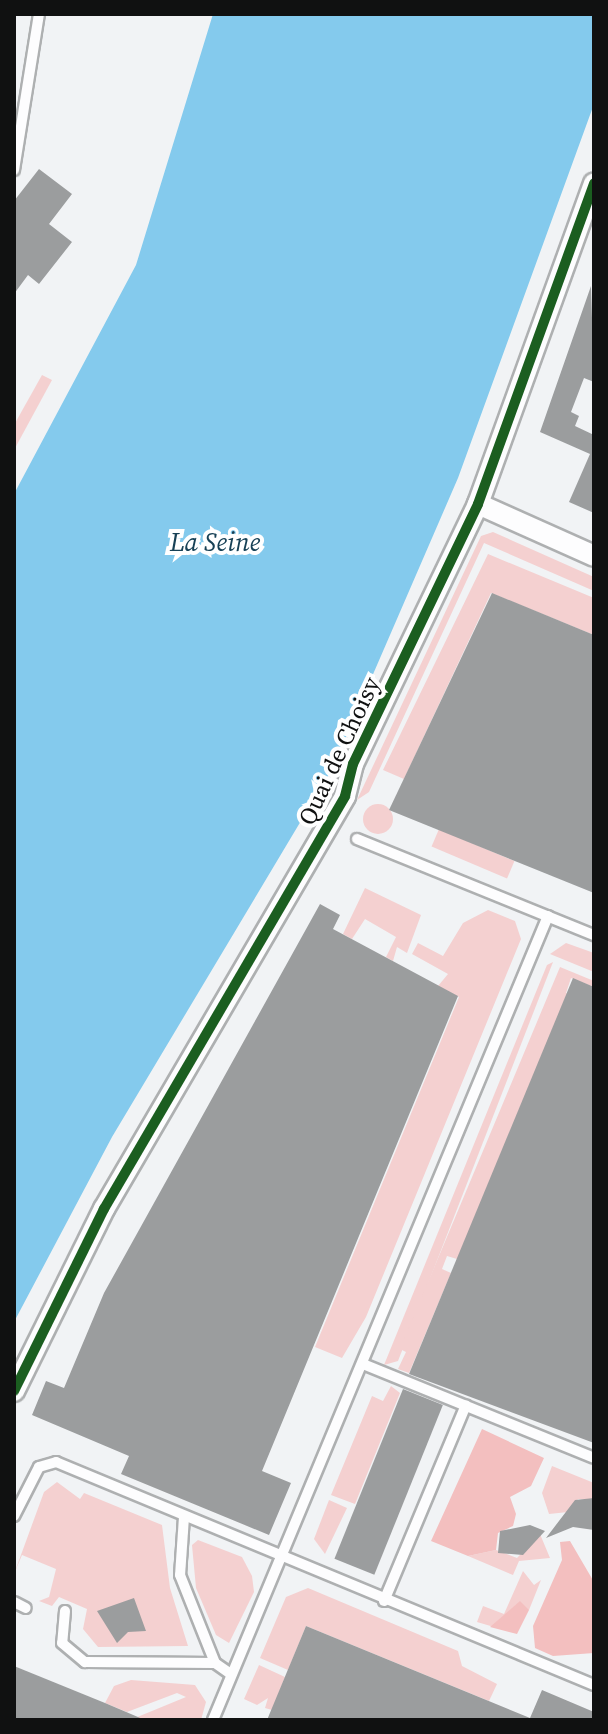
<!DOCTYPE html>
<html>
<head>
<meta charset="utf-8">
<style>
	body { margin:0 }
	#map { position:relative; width:608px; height:1734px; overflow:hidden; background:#f1f3f5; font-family:"Source Serif 4",serif }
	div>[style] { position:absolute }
	.green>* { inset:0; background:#f4d0d0; transform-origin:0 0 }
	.round { border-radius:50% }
	.forest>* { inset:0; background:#f3bfbf }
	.water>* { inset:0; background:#84caed }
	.building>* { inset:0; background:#9b9d9e; transform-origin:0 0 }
	.roads { filter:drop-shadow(2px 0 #aeb0b1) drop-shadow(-2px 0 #aeb0b1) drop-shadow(0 2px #aeb0b1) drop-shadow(0 -2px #aeb0b1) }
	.lane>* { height:10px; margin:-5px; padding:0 5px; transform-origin:5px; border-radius:5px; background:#fdfdfe }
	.street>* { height:20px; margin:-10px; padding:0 10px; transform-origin:10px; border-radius:10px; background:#fdfdfe }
	.cycleway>* { height:10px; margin:-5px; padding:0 5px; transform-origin:5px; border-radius:5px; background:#1b5e20 }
	span { translate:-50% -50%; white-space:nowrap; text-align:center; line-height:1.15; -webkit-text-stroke:8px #fff; paint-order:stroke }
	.street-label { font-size:24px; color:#101111 }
	.water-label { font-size:26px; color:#174156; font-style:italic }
	.frame { position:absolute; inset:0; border:16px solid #101111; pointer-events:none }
</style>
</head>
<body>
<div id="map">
	<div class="green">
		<div style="clip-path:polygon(42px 375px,52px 380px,14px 450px,14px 425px)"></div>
		<div style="clip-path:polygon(493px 532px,594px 577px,594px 591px,484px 543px,369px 792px,357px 800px,481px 536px)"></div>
		<div style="clip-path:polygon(488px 554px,594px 598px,594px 635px,491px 593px,404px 779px,383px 770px)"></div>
		<div class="round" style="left:363px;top:804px;width:30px;height:30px"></div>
		<div style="left:439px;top:829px;width:82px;height:19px;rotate:23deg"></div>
		<div style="clip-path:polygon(365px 888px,421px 915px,407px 953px,397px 947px,393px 961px,386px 957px,396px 937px,365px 919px,352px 939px,343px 934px)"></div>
		<div style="clip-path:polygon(488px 910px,515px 921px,521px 939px,366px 1317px,342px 1358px,315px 1347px,459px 997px,438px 986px,448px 974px,412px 954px,418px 943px,443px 956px,463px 923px)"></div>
		<div style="clip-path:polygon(566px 943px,594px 953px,594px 972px,550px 954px)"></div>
		<div style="clip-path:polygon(553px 962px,398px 1361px,384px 1365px,547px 965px)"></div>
		<div style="clip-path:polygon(560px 967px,594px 981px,594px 987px,571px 978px,566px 993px,594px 1003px,457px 1259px,447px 1256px,442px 1269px,451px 1273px,409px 1373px,398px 1369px,406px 1352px,400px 1349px)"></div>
		<div style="clip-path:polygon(391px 1386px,400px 1393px,355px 1504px,331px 1495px,372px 1396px,383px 1401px)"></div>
		<div style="clip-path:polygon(552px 1466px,594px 1483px,594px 1500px,578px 1499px,568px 1512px,549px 1514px,542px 1493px)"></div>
		<div style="clip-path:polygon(57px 1482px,80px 1499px,84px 1493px,162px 1525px,170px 1588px,188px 1646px,98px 1647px,83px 1629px,87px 1609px,59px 1597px,52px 1606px,39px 1601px,49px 1597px,56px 1569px,22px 1555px,14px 1574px,44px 1492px)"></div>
		<div style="clip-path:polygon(329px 1500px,347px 1508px,325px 1554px,314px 1539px)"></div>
		<div style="clip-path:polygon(540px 1534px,550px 1558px,519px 1561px,513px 1575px,468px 1556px,496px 1550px,517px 1558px)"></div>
		<div style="clip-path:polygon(198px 1540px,242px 1557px,252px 1576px,254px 1592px,229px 1643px,216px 1635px,196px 1588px,192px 1545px)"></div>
		<div style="clip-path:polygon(523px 1571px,534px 1585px,541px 1580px,529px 1610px,514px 1609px,494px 1627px,477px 1622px,483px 1606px,504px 1614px)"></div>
		<div style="clip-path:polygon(308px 1588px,458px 1651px,462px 1666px,497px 1684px,489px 1701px,306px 1626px,288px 1670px,260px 1658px,286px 1597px)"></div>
		<div style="clip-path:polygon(259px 1665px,285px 1677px,272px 1710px,265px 1708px,268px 1698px,257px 1705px,244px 1699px)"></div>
		<div style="clip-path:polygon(131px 1680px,195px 1685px,206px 1702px,201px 1720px,130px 1720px,186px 1697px,177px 1693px,127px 1712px,105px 1703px,114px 1686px)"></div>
	</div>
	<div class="forest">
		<div style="clip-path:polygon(482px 1429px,544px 1458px,531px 1486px,510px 1497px,516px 1514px,513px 1526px,498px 1533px,496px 1550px,468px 1556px,431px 1541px)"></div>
		<div style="clip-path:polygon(570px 1541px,594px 1582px,594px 1653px,553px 1656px,535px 1648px,533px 1626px,562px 1560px,560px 1542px)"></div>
		<div style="clip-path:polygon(520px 1601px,529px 1610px,517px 1634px,490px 1627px)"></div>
	</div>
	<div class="water">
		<div style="clip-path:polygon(213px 14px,594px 14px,594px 104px,458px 478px,332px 769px,112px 1137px,14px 1322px,14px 494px,136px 265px)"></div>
	</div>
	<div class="building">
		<div style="clip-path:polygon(39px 169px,72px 194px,49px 224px,72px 242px,39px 284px,28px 275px,14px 294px,14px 201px)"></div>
		<div style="clip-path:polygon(591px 286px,594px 382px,584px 378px,571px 412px,579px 416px,575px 426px,594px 435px,594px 513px,569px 502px,590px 454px,540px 432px)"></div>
		<div style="clip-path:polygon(492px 593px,594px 635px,594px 893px,389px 810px)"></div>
		<div style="clip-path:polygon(320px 904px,340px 915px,333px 929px,458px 996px,262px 1471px,291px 1483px,269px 1535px,121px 1474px,129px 1456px,32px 1415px,46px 1381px,64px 1388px,104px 1293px)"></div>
		<div style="clip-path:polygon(573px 978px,594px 987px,594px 1443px,409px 1374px)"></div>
		<div style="left:403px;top:1389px;width:43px;height:183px;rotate:22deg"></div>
		<div style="clip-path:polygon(594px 1498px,594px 1530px,573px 1527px,546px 1538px,575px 1500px)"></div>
		<div style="clip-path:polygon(530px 1525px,545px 1531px,523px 1555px,498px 1553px,500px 1531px)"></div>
		<div style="clip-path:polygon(134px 1598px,146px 1631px,128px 1632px,117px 1643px,97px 1611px)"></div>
		<div style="clip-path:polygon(306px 1626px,530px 1718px,542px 1690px,594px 1712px,594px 1720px,267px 1720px)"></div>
		<div style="clip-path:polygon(14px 1666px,105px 1703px,145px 1720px,14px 1720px)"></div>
	</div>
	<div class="roads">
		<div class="lane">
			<div style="left:14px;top:170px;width:158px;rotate:-80.9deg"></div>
			<div style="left:357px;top:839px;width:256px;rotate:22.1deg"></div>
			<div style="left:363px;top:1364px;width:249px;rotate:22.1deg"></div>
			<div style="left:14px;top:1516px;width:55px;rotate:-63deg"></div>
			<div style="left:39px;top:1467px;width:18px;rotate:-16deg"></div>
			<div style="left:56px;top:1462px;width:582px;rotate:22.51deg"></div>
			<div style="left:184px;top:1517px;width:58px;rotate:93.9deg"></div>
			<div style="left:180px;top:1575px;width:95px;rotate:68.3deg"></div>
			<div style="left:215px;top:1663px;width:19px;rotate:35deg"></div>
			<div style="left:384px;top:1601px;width:212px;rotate:-67.3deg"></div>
			<div style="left:14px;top:1602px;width:13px;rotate:27deg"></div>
			<div style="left:65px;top:1611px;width:32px;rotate:95deg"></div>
			<div style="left:62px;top:1643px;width:30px;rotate:40deg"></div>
			<div style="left:85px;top:1662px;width:130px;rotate:0.4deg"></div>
			<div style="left:213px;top:1720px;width:871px;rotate:-67.38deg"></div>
		</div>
		<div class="street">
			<div style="left:478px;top:504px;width:127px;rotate:24.1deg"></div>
			<div style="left:14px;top:1391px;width:203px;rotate:-63.7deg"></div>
			<div style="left:104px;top:1209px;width:478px;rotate:-59.7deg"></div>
			<div style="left:345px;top:796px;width:33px;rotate:-76deg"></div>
			<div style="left:353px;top:764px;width:288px;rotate:-64.3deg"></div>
			<div style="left:478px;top:504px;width:341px;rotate:-70.1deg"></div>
		</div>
	</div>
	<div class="cycleway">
		<div style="left:14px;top:1391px;width:203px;rotate:-63.7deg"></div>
		<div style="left:104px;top:1209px;width:478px;rotate:-59.7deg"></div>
		<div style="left:345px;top:796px;width:33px;rotate:-76deg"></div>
		<div style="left:353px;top:764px;width:288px;rotate:-64.3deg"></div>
		<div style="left:478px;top:504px;width:341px;rotate:-70.1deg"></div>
	</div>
	<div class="street-label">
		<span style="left:339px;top:751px;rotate:-65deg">Quai de Choisy</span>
	</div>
	<div class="water-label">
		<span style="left:215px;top:543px">La Seine</span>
	</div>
	<div class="frame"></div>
</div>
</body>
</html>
